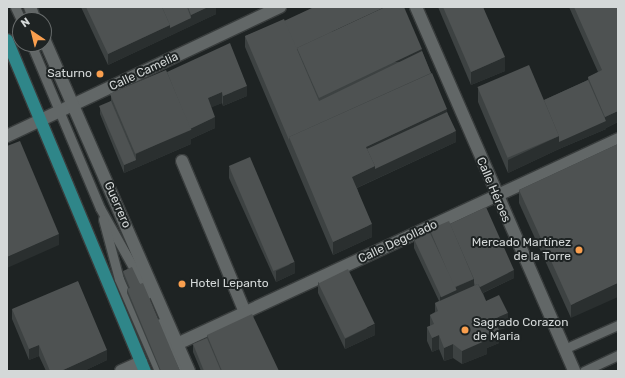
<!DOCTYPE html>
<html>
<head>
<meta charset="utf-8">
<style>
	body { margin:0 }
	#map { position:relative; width:625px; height:378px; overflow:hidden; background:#1e2323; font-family:Rubik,sans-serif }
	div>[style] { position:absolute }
	.roads { filter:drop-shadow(1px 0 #393d3d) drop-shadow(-1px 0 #393d3d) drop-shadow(0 1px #393d3d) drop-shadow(0 -1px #393d3d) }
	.service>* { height:9px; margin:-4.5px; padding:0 4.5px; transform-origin:4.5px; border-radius:4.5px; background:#626767 }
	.minor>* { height:12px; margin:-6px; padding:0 6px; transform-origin:6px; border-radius:6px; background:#626767 }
	.secondary>* { height:12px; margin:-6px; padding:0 6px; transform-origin:6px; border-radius:6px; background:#626767 }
	.primary>* { height:12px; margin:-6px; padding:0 6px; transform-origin:6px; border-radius:6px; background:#2f8689 }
	.wall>* { inset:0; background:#3d4242 }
	.shaded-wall>* { inset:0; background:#2a2f2f; transform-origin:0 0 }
	.building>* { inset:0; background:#4e5252; transform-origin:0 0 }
	.dots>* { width:11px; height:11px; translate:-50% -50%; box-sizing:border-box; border:2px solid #1e2323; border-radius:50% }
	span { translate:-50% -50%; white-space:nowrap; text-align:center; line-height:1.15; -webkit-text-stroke:4px #1e2323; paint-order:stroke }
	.street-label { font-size:12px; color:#d4d8d8 }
	.poi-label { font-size:12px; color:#d4d8d8 }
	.right { translate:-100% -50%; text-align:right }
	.left { translate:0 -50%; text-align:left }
	.frame { position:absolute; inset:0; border:8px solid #d4d8d8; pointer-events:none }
	.north { position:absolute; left:12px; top:12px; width:40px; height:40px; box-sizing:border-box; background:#1e2323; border:1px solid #676b6b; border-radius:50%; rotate:325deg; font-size:11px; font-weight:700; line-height:16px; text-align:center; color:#d4d8d8 }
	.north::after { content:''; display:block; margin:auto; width:14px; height:18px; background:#fa9f4e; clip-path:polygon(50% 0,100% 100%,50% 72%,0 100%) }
</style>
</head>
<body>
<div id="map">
	<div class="roads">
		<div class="service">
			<div style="left:15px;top:7px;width:14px;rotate:65deg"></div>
			<div style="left:31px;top:44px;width:178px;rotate:67.2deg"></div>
			<div style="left:100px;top:208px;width:98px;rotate:60.8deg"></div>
			<div style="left:103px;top:219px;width:62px;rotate:75.1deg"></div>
			<div style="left:119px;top:279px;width:100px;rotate:66.5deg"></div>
			<div style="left:160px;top:323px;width:52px;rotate:66.4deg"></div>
			<div style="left:564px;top:349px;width:59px;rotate:-24deg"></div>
			<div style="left:584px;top:371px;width:38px;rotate:-25deg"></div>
		</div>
		<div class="minor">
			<div style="left:416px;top:7px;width:397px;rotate:66.5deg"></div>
			<div style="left:7px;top:136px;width:302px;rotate:-25.3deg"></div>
			<div style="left:182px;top:161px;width:164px;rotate:67.4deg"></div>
			<div style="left:177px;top:344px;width:486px;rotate:-24.9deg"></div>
			<div style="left:121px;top:371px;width:22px;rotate:-24deg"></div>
		</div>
		<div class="secondary">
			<div style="left:30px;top:7px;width:14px;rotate:69deg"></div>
			<div style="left:44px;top:39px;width:362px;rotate:66.4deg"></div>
		</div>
		<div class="primary">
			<div style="left:7px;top:40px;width:359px;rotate:67.4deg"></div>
		</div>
	</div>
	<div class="wall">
		<div style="clip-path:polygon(81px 7px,216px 7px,216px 14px,108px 65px)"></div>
		<div style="clip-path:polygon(438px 7px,483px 7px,505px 71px,471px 85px)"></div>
		<div style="clip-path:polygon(569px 7px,618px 7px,618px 122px,606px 128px,606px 129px,559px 149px,508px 173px,478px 102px,478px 89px,544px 100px,588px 80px,588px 77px,598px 72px)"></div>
		<div style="clip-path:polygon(284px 21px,422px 51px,447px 112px,456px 142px,357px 188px,372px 237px,333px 255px,245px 47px,245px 36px)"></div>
		<div style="clip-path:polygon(167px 72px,247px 96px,223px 106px,222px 103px,211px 107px,215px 128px,191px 139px,191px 144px,124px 173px,100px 114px,100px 107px,111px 101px,111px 96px)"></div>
		<div style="clip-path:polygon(618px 144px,571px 318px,519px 203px,519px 190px)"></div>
		<div style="clip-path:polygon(229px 167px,295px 273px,276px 282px,229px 178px)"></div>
		<div style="clip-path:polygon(450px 224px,514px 278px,483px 293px,486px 301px,508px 327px,499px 330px,499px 343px,487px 348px,487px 354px,462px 364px,453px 358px,444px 361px,439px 349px,432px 352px,427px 341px,427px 327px,430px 326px,430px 315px,435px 312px,435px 303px,439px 301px,414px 248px,414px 240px,430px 233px,430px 230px)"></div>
		<div style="clip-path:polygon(123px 271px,140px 284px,180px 371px,160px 371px,127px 293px,127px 289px,129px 288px,123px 275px)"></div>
		<div style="clip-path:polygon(318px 282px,375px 335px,345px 349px,318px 293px)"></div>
		<div style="clip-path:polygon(12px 309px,107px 360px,84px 371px,46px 371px,39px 356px,29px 360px,12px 319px)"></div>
		<div style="clip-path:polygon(207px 335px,279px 371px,201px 371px,193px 352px,193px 344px,207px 338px)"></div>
	</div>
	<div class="shaded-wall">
		<div style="clip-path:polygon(208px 7px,216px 7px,216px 14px,191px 26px,191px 15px)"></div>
		<div style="clip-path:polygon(191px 18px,191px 26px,108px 65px,108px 54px,170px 25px)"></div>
		<div style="left:422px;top:49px;width:13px;height:114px;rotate:90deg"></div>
		<div style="clip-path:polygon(505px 57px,505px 71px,471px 85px,471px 72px)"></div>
		<div style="clip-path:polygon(247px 86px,247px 96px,223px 106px,223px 96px)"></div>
		<div style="clip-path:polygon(222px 92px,222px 103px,208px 109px,208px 98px)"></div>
		<div style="clip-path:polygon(447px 109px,447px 122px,366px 149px,366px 147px)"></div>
		<div style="clip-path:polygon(618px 111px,618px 122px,606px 128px,606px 129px,559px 149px,508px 173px,508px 160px,559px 136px,605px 121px,605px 117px)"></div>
		<div style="clip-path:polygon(215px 117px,215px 128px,191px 139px,191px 144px,124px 173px,124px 165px,136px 160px,136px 154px)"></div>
		<div style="clip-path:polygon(456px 131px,456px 142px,352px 190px,352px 177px,375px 166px)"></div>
		<div style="clip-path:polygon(372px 224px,372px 237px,333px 255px,333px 242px)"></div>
		<div style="clip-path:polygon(59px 234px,59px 245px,7px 268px,7px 257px)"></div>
		<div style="clip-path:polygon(295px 262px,295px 273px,276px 282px,276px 271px)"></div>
		<div style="clip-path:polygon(514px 270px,514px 278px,476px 296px,476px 289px)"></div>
		<div style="clip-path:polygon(474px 279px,474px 290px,456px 298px,456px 287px)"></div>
		<div style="clip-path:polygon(618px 283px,618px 297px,571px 318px,571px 305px)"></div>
		<div style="clip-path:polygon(456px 290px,456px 298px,440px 305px,440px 297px)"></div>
		<div style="clip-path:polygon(508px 313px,508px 327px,499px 330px,499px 343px,487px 348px,487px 354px,462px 364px,462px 351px,485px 336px,494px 319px)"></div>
		<div style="clip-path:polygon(375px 324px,375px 335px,345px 349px,345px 339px)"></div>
		<div style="clip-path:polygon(439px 335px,439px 349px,432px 352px,432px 338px)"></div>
		<div style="clip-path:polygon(453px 344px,453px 358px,444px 361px,444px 348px)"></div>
		<div style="clip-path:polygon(39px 345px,39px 356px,29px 360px,29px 349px)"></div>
		<div style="clip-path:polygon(107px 350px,107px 360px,84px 371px,61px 371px)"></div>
	</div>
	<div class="building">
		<div style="clip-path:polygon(86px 7px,162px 7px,170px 25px,108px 54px)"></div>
		<div style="clip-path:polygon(162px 7px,187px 7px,191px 18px,170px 28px,170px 25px)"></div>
		<div style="clip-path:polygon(188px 7px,208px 7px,191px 15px)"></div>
		<div style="clip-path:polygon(314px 7px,385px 7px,297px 48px,297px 51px,284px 21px)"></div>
		<div style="clip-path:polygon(385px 7px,404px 7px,422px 49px,319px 98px,297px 48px)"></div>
		<div style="clip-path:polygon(443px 7px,483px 7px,505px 57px,471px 72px)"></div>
		<div style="clip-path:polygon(574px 7px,618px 7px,618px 111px,605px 117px,588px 77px,602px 70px)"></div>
		<div style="clip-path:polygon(284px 19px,319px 101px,422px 51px,431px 73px,289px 137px,289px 140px,245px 36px)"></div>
		<div style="clip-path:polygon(230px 43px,247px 86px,223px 96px,222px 92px,208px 98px,215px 117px,190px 129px,167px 72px)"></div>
		<div style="left:529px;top:65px;width:77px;height:56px;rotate:67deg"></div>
		<div style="left:166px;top:70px;width:65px;height:61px;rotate:67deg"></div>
		<div style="clip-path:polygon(432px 73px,447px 109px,366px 147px,375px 166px,352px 177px,372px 224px,333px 242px,289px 137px)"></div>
		<div style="clip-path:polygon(588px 80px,606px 121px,559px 142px,559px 136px,544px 100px)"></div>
		<div style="left:111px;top:101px;width:64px;height:13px;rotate:67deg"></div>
		<div style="clip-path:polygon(447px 112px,456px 131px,375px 169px,375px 166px,367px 149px)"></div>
		<div style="clip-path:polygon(20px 141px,59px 234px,7px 257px,7px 146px)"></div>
		<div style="clip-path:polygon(618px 144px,618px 283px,571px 305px,519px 190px)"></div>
		<div style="left:250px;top:157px;width:114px;height:23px;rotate:67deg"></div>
		<div style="clip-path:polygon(486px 207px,514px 270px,480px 287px,478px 284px,475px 285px,474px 282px,474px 279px,450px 224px)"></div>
		<div style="left:449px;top:221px;width:63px;height:21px;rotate:67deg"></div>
		<div style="left:430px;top:233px;width:63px;height:17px;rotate:65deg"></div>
		<div style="clip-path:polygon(132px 267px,140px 284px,143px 283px,180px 371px,161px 371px,127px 289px,130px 288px,123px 271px)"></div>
		<div style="left:348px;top:269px;width:61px;height:33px;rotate:64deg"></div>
		<div style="clip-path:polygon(78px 281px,107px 350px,61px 371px,50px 371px,39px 345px,29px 349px,12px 309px)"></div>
		<div style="clip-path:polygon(478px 284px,486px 301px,499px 295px,508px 313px,494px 319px,499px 330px,485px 336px,487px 340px,462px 351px,453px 344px,444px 348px,439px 335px,432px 338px,427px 327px,434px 324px,430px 315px,438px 311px,435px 303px)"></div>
		<div style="clip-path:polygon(252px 314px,279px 371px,222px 371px,207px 335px)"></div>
		<div style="clip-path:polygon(207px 338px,221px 371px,204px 371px,193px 344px)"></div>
	</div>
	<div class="dots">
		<div style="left:100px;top:74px;background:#fa9f4e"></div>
		<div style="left:579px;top:250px;background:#fa9f4e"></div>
		<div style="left:182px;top:284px;background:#fa9f4e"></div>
		<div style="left:465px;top:330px;background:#fa9f4e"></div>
	</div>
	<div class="street-label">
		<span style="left:144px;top:72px;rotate:-25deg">Calle Camelia</span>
		<span style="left:493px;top:190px;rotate:67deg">Calle Héroes</span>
		<span style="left:117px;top:205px;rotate:66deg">Guerrero</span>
		<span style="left:398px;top:242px;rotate:-25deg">Calle Degollado</span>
	</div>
	<div class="poi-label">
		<span class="right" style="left:92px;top:74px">Saturno</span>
		<span class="right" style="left:571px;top:250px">Mercado Martínez<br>de la Torre</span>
		<span class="left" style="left:190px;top:284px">Hotel Lepanto</span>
		<span class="left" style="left:473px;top:330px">Sagrado Corazon<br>de Maria</span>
	</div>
	<div class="frame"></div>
	<div class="north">N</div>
</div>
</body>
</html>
